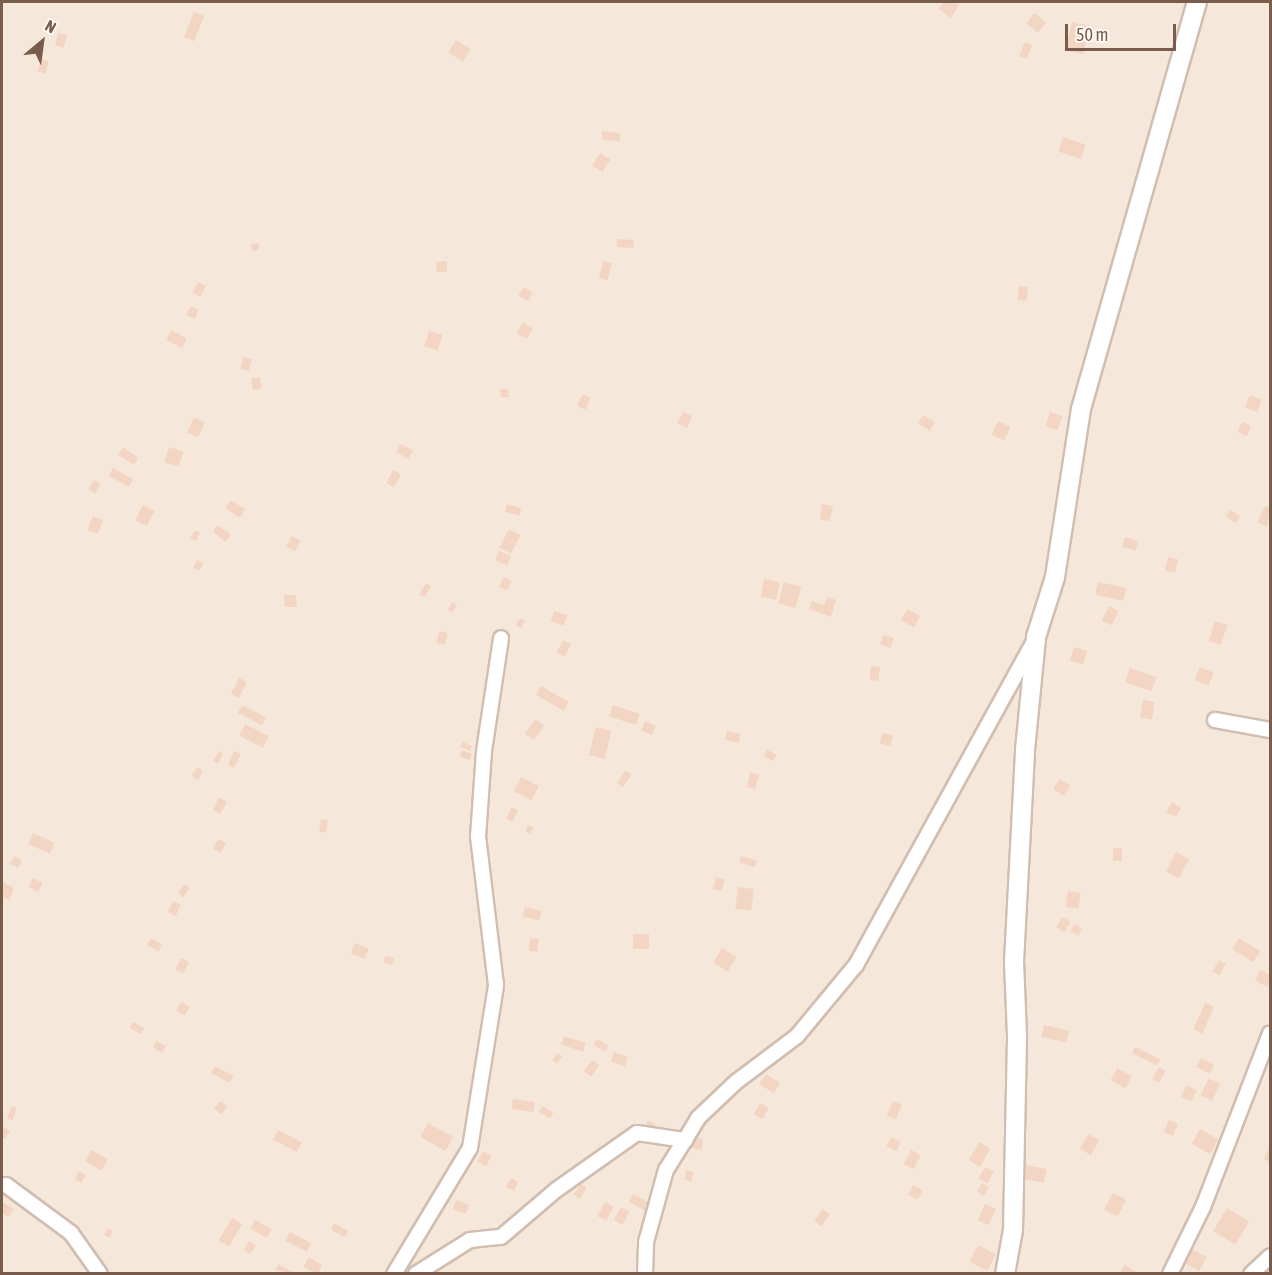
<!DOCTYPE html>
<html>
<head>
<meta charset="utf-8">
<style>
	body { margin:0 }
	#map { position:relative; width:1272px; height:1275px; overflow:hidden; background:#fdf6ec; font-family:"Asap Condensed",sans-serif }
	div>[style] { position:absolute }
	.residential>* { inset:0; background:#f5e8da; transform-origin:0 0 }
	.building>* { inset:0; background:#f3d5c3; transform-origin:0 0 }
	.roads { filter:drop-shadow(2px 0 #d1beb0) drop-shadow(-2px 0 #d1beb0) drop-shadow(0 2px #d1beb0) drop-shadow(0 -2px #d1beb0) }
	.minor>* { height:14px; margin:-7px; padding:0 7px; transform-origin:7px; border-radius:7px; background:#fff }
	.tertiary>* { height:18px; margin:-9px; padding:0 9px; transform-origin:9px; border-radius:9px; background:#fff }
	span { translate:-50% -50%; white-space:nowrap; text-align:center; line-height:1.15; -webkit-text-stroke:5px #fffaf3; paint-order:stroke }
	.frame { position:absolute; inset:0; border:3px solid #7a5c4d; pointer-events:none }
	.north { position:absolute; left:12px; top:12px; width:60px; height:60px; -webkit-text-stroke:4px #fffaf3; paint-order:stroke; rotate:29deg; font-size:16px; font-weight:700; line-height:24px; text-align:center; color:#7a5c4d }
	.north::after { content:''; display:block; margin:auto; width:21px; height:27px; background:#7a5c4d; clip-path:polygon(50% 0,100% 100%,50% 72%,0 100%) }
	.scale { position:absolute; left:1065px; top:24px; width:111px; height:27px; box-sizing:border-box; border:3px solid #7a5c4d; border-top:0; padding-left:8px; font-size:18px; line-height:21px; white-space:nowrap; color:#7a5c4d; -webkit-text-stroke:4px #fffaf3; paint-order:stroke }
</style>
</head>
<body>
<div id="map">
	<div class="residential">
		<div style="left:2px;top:2px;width:1268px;height:1271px"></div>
	</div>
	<div class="building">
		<div style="clip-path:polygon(944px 2px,960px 4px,951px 18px,939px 9px)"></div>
		<div style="left:194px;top:12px;width:11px;height:27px;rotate:22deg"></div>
		<div style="left:1034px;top:13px;width:15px;height:13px;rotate:37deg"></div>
		<div style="left:1072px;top:22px;width:18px;height:29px;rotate:13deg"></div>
		<div style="left:58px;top:33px;width:9px;height:13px;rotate:13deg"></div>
		<div style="left:456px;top:40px;width:17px;height:15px;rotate:31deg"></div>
		<div style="left:1025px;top:42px;width:8px;height:15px;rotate:23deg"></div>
		<div style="left:41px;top:59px;width:8px;height:13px;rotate:14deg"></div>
		<div style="clip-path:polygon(602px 131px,620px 133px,620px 141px,602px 140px)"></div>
		<div style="left:1063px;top:137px;width:24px;height:15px;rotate:19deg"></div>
		<div style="left:600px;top:153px;width:12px;height:15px;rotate:31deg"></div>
		<div style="left:617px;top:239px;width:17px;height:8px;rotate:3deg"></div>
		<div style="clip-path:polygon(259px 243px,259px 250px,252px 251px,251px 244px)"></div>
		<div style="clip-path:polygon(447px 261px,447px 272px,437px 272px,436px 262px)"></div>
		<div style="left:603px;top:261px;width:9px;height:18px;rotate:13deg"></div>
		<div style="left:198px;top:282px;width:9px;height:12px;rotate:27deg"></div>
		<div style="left:1019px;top:286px;width:9px;height:14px;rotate:6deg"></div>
		<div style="left:523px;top:287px;width:11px;height:10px;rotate:27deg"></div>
		<div style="left:191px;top:306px;width:9px;height:10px;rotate:27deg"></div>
		<div style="left:523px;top:322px;width:12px;height:13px;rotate:31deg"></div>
		<div style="left:171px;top:330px;width:18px;height:11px;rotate:27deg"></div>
		<div style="left:429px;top:331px;width:14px;height:16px;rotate:17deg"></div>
		<div style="left:243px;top:357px;width:9px;height:12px;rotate:13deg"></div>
		<div style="left:260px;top:377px;width:12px;height:9px;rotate:81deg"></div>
		<div style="clip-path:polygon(500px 389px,508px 389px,509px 397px,501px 397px)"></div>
		<div style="left:583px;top:394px;width:9px;height:13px;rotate:27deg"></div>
		<div style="left:1250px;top:395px;width:13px;height:13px;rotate:23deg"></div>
		<div style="clip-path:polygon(683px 412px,692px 416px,687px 428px,677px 423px)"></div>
		<div style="left:1050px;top:412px;width:13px;height:15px;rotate:18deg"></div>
		<div style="left:923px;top:415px;width:14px;height:10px;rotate:30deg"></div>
		<div style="left:194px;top:417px;width:12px;height:17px;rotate:24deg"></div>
		<div style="left:998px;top:421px;width:14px;height:15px;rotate:25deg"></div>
		<div style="left:1242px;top:422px;width:10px;height:11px;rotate:24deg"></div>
		<div style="clip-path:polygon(400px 444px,413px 450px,408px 459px,396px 452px)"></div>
		<div style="clip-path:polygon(123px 447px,138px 458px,134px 465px,118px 455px)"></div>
		<div style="left:169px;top:447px;width:15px;height:16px;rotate:16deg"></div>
		<div style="left:113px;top:468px;width:23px;height:9px;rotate:29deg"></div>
		<div style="left:393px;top:470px;width:9px;height:15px;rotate:27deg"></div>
		<div style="left:94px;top:480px;width:8px;height:11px;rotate:30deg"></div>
		<div style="left:231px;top:500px;width:17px;height:10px;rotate:33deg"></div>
		<div style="left:507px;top:504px;width:15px;height:8px;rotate:16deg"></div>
		<div style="clip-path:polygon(822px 504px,833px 506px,830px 521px,820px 520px)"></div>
		<div style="left:143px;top:505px;width:13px;height:17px;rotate:27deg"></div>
		<div style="clip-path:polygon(1265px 506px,1270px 508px,1267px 527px,1257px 522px)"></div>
		<div style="left:1230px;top:510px;width:12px;height:8px;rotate:31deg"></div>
		<div style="left:93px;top:516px;width:11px;height:15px;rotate:22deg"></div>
		<div style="clip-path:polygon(217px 525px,231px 534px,226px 542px,213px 532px)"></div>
		<div style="left:509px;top:529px;width:13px;height:21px;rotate:27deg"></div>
		<div style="clip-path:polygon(195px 530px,200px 533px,196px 541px,190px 538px)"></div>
		<div style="left:292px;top:536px;width:10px;height:12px;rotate:29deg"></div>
		<div style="left:1125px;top:537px;width:14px;height:10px;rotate:17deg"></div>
		<div style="left:499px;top:551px;width:13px;height:10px;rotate:23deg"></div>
		<div style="left:1168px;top:557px;width:10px;height:14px;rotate:11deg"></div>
		<div style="left:197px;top:560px;width:7px;height:9px;rotate:27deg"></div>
		<div style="left:504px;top:577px;width:9px;height:11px;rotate:27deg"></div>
		<div style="left:764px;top:579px;width:16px;height:18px;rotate:11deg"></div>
		<div style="left:784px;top:582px;width:18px;height:22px;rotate:16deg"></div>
		<div style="left:1098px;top:582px;width:29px;height:13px;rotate:12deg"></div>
		<div style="left:426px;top:583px;width:6px;height:13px;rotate:31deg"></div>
		<div style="clip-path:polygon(284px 595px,296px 595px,297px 607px,285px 607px)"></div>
		<div style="clip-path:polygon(827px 597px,836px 600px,831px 617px,809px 609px,812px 601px,824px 605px)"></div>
		<div style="left:452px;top:602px;width:6px;height:9px;rotate:31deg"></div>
		<div style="left:1109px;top:606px;width:11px;height:16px;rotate:27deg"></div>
		<div style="left:907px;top:609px;width:15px;height:13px;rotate:28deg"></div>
		<div style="left:554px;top:611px;width:14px;height:11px;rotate:17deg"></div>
		<div style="left:520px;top:618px;width:6px;height:8px;rotate:31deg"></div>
		<div style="left:1215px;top:621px;width:13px;height:21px;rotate:18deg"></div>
		<div style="left:439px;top:631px;width:9px;height:12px;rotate:13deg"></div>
		<div style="clip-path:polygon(883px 635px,894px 638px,890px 648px,880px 644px)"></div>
		<div style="left:563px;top:640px;width:9px;height:14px;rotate:27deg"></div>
		<div style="left:1074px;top:647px;width:14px;height:14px;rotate:17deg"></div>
		<div style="left:871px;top:666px;width:9px;height:14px;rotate:6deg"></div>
		<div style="left:1200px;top:667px;width:15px;height:14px;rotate:23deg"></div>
		<div style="left:1130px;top:668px;width:28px;height:15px;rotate:19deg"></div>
		<div style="left:239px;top:678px;width:9px;height:18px;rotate:27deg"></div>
		<div style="left:541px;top:686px;width:32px;height:10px;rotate:30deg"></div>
		<div style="left:1143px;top:700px;width:12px;height:18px;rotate:9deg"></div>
		<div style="left:242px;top:705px;width:27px;height:9px;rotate:27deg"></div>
		<div style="left:613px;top:705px;width:28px;height:12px;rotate:18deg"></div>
		<div style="left:535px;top:719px;width:11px;height:18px;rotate:34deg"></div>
		<div style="left:645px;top:721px;width:12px;height:10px;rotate:24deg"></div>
		<div style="left:245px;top:724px;width:27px;height:13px;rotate:27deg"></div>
		<div style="left:596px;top:727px;width:16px;height:29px;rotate:14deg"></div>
		<div style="left:727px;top:731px;width:14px;height:9px;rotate:12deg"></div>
		<div style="left:882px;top:733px;width:11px;height:11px;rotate:10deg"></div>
		<div style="clip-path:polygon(463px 742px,472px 746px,470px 751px,460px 747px)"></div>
		<div style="left:462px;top:750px;width:11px;height:7px;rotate:22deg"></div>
		<div style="clip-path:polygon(767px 750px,777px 755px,773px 761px,763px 756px)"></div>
		<div style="clip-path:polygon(219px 751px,223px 753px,218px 764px,213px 761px)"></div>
		<div style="clip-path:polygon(234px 751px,241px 754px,234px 768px,228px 765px)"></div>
		<div style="clip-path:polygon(197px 767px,203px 771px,198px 780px,191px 776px)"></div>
		<div style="left:626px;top:770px;width:7px;height:16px;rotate:34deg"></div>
		<div style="clip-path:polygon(750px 772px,759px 775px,755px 789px,747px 787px)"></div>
		<div style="left:521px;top:777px;width:20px;height:16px;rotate:27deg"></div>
		<div style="left:1059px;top:779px;width:13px;height:12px;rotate:29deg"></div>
		<div style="clip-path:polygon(219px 797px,227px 802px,220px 814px,213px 810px)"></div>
		<div style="clip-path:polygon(1172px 802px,1181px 808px,1176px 817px,1166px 812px)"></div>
		<div style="left:512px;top:807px;width:7px;height:13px;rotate:27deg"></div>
		<div style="left:321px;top:819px;width:7px;height:13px;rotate:8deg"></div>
		<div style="clip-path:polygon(528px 825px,534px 828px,530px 834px,525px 831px)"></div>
		<div style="left:33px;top:833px;width:24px;height:12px;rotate:24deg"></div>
		<div style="left:218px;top:839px;width:9px;height:11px;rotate:27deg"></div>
		<div style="left:1113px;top:848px;width:9px;height:13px"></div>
		<div style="left:1176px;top:852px;width:15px;height:22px;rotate:28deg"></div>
		<div style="left:14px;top:856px;width:9px;height:9px;rotate:27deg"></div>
		<div style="left:741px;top:856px;width:16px;height:7px;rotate:15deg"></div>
		<div style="clip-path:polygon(716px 877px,725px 880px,721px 891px,713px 889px)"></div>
		<div style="left:33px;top:878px;width:11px;height:10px;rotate:27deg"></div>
		<div style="clip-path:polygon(3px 882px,14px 888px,9px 900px,2px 896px)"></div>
		<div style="left:184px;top:884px;width:7px;height:11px;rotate:34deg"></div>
		<div style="left:738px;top:887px;width:16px;height:22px;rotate:7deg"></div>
		<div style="left:1068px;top:891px;width:13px;height:16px;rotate:9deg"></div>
		<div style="left:173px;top:901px;width:9px;height:12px;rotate:27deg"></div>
		<div style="left:525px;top:907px;width:17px;height:10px;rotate:13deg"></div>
		<div style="left:1062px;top:917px;width:10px;height:12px;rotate:29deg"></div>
		<div style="left:1074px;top:924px;width:9px;height:8px;rotate:27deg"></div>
		<div style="left:633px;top:934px;width:16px;height:15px"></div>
		<div style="left:151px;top:938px;width:13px;height:8px;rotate:29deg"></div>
		<div style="left:530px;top:938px;width:9px;height:13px;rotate:6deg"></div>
		<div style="left:1239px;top:938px;width:25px;height:13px;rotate:32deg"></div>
		<div style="left:355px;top:943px;width:15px;height:11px;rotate:23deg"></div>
		<div style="left:722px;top:948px;width:17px;height:17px;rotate:31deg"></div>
		<div style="left:385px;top:956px;width:9px;height:7px;rotate:13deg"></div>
		<div style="left:181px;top:958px;width:9px;height:13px;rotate:27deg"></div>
		<div style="left:1219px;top:960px;width:8px;height:13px;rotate:30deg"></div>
		<div style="clip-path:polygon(1260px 970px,1270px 975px,1268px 987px,1255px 981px)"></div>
		<div style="left:181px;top:1002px;width:10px;height:10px;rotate:29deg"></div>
		<div style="left:1205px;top:1003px;width:10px;height:29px;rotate:24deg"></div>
		<div style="left:133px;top:1022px;width:13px;height:7px;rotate:29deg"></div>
		<div style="left:1044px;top:1025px;width:26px;height:12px;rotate:13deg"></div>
		<div style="left:564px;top:1036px;width:23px;height:9px;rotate:18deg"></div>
		<div style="left:597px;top:1039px;width:13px;height:7px;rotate:29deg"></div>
		<div style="clip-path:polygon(156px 1041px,166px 1046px,162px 1053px,153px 1047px)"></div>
		<div style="left:1135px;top:1047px;width:28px;height:7px;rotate:26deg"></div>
		<div style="left:614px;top:1052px;width:15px;height:10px;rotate:20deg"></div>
		<div style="left:557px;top:1053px;width:6px;height:9px;rotate:31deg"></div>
		<div style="left:1201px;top:1058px;width:15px;height:10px;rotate:28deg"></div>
		<div style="left:592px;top:1060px;width:9px;height:14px;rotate:36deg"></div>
		<div style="left:215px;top:1066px;width:21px;height:8px;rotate:28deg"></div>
		<div style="left:1159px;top:1067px;width:8px;height:14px;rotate:30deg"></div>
		<div style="left:1117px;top:1068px;width:17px;height:14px;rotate:28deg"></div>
		<div style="left:766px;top:1074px;width:17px;height:12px;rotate:33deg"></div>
		<div style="left:1209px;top:1078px;width:13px;height:19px;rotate:27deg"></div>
		<div style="left:1187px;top:1085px;width:11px;height:13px;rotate:27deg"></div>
		<div style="left:513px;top:1099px;width:22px;height:10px;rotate:8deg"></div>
		<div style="left:220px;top:1101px;width:9px;height:10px;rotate:36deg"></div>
		<div style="left:893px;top:1101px;width:10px;height:16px;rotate:24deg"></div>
		<div style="left:760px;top:1103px;width:10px;height:13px;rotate:29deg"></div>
		<div style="left:11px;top:1106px;width:6px;height:13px;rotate:18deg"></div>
		<div style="left:542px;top:1106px;width:13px;height:7px;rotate:29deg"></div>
		<div style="left:648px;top:1120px;width:9px;height:10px;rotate:32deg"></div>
		<div style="left:1169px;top:1120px;width:10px;height:13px;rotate:24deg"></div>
		<div style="left:428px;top:1123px;width:29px;height:16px;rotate:29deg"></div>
		<div style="clip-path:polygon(2px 1126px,10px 1131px,5px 1139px,2px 1138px)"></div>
		<div style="left:1200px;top:1129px;width:21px;height:17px;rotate:29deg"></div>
		<div style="left:278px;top:1130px;width:27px;height:11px;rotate:27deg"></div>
		<div style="left:1088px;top:1134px;width:13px;height:17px;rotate:29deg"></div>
		<div style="left:891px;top:1137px;width:11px;height:10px;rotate:27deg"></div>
		<div style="clip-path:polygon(694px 1138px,703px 1139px,702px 1150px,692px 1148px)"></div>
		<div style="left:979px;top:1142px;width:13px;height:21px;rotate:29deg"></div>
		<div style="clip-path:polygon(1270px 1147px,1270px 1162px,1264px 1159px)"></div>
		<div style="left:91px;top:1150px;width:19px;height:13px;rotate:28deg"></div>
		<div style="left:911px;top:1150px;width:11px;height:16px;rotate:27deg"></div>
		<div style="left:483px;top:1151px;width:10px;height:12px;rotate:29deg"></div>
		<div style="left:1026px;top:1165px;width:21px;height:14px;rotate:11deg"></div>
		<div style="left:985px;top:1167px;width:10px;height:13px;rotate:29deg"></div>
		<div style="clip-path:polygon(686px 1170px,693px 1172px,692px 1181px,685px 1180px)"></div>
		<div style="clip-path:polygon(79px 1171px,86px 1175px,81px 1183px,75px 1179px)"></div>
		<div style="clip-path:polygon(511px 1178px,518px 1182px,514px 1191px,506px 1187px)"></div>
		<div style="left:982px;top:1183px;width:8px;height:10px;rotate:30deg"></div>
		<div style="left:581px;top:1184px;width:7px;height:13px;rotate:34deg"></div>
		<div style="left:913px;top:1185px;width:11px;height:11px;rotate:27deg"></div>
		<div style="left:1113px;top:1193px;width:15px;height:19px;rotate:28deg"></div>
		<div style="left:633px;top:1194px;width:21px;height:9px;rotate:28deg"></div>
		<div style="left:456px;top:1200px;width:14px;height:10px;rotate:21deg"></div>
		<div style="clip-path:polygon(2px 1202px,14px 1209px,9px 1217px,2px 1213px)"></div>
		<div style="left:605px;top:1202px;width:10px;height:16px;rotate:29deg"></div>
		<div style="left:985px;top:1204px;width:12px;height:18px;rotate:24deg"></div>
		<div style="left:621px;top:1207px;width:10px;height:15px;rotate:29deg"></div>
		<div style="left:1227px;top:1208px;width:26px;height:27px;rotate:31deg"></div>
		<div style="left:822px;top:1209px;width:9px;height:15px;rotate:32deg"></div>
		<div style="left:232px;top:1218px;width:12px;height:26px;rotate:31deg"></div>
		<div style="left:255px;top:1220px;width:19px;height:10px;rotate:28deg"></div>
		<div style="clip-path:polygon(334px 1223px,348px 1231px,345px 1237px,331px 1230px)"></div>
		<div style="clip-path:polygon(108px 1228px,113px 1231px,110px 1238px,104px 1235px)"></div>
		<div style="left:290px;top:1232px;width:24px;height:10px;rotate:28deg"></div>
		<div style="clip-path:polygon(249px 1241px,256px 1246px,250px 1254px,244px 1250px)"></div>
		<div style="left:978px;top:1245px;width:20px;height:19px;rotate:27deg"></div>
		<div style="left:1190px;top:1248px;width:19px;height:16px;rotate:28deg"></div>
		<div style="clip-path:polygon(309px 1257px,322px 1265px,318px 1274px,303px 1267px)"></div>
		<div style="clip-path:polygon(278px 1264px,297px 1274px,275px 1270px)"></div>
		<div style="clip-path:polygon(1125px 1265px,1136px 1272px,1135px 1274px,1119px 1274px)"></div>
	</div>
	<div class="roads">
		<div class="minor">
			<div style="left:1215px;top:720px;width:56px;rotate:10.3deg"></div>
			<div style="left:6px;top:1185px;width:81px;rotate:36.4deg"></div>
			<div style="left:71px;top:1233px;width:50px;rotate:54.7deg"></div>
			<div style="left:394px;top:1274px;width:147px;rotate:-58.9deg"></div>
			<div style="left:470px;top:1148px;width:165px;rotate:-80.9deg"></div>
			<div style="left:496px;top:985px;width:149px;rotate:-96.9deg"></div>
			<div style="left:478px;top:837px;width:86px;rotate:-86deg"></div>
			<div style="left:484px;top:751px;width:114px;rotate:-81.4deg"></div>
			<div style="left:416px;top:1274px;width:64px;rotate:-32.2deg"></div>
			<div style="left:470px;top:1240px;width:31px;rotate:-6deg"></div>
			<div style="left:501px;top:1237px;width:72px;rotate:-40.5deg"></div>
			<div style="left:556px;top:1190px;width:99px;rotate:-35.1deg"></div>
			<div style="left:637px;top:1133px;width:49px;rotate:8.3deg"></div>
			<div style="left:645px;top:1274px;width:32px;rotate:-88deg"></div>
			<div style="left:646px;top:1242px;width:75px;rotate:-74.5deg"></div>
			<div style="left:666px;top:1170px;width:36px;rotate:-58deg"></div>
			<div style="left:685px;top:1140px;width:26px;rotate:-59deg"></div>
			<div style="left:698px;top:1118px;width:52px;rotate:-43.5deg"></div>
			<div style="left:736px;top:1082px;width:76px;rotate:-37deg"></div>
			<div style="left:797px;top:1036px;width:92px;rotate:-50.3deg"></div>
			<div style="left:856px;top:965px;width:365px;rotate:-61.2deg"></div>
			<div style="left:1170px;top:1274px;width:75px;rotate:-63.8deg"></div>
			<div style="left:1203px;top:1207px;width:186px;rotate:-68.9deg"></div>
			<div style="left:1251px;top:1274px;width:26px;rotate:-43deg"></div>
		</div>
		<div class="tertiary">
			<div style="left:1005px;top:1274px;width:45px;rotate:-79.7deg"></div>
			<div style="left:1013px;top:1230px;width:194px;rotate:-88.8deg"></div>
			<div style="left:1017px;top:1036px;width:74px;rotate:-92.3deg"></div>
			<div style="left:1014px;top:962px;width:212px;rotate:-87deg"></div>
			<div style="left:1025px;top:750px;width:114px;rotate:-84.4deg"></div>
			<div style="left:1036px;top:637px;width:63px;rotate:-72.4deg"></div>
			<div style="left:1055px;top:577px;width:170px;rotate:-81.2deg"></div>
			<div style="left:1081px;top:409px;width:423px;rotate:-74.1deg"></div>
		</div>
	</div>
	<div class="frame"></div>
	<div class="north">N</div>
	<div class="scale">50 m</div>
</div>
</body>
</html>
